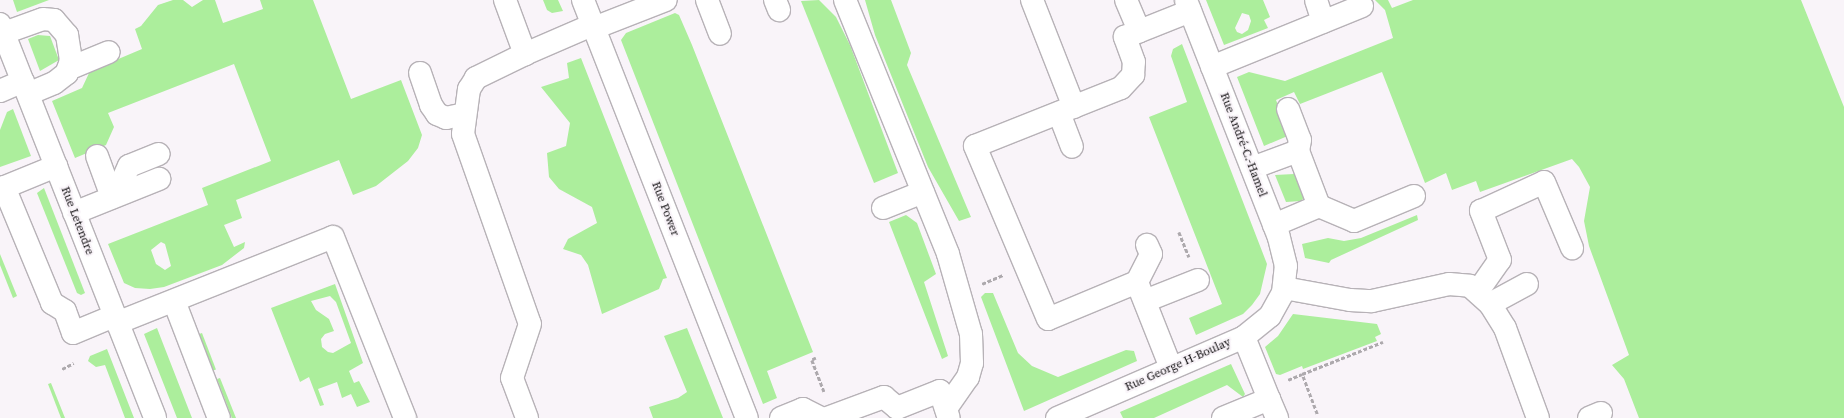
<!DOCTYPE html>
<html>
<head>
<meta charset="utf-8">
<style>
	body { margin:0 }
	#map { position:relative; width:1844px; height:418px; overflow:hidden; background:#f9f4f9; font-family:"Source Serif 4",serif }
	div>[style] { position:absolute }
	.green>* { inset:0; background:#acee9c; transform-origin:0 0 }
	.path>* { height:2.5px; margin-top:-1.25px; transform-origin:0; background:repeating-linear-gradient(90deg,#ada9ad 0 4px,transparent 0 6px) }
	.roads { filter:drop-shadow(1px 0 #b7b2b7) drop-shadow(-1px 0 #b7b2b7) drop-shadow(0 1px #b7b2b7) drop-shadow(0 -1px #b7b2b7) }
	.minor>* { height:22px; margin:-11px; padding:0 11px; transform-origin:11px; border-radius:11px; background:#fff }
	span { translate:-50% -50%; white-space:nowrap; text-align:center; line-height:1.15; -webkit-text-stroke:4px #f9f4f9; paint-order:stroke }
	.street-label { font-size:12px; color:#0d0b0d }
</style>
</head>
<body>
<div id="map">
	<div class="green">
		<div style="clip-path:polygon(13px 0,49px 0,17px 12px)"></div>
		<div style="clip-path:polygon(evenodd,173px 0,183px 0,192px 7px,203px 0,215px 0,223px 23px,263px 9px,260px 0,313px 0,351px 99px,401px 80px,422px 135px,418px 148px,408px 161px,376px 186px,353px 195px,339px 160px,236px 200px,242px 218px,224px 225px,234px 247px,245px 242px,244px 248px,222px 265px,164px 287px,150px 289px,135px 288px,124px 283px,108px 244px,208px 205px,202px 188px,271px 161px,234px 64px,108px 113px,114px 127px,106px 145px,75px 158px,52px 101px,82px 88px,90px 71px,142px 49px,135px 29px,141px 26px,158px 5px,173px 0,161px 242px,165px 244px,171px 266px,165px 270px,156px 264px,151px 250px,161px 242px)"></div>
		<div style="clip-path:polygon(543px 0,558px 0,563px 11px,552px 13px,547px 10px)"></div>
		<div style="clip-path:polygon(819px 0,836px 17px,850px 45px,898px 173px,874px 183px,801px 1px)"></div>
		<div style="clip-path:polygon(865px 0,891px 0,911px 53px,907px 65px,971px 217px,959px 221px,928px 167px,875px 35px)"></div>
		<div style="clip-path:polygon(evenodd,1206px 0,1263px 0,1270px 17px,1264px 20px,1268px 28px,1224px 45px,1206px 0,1242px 13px,1249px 15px,1251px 21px,1248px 30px,1242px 34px,1237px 32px,1235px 28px,1242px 13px)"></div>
		<div style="clip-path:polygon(1375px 0,1388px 0,1392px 8px,1413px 0,1801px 0,1844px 107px,1844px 418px,1639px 418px,1624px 379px,1612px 365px,1629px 355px,1589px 246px,1584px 221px,1590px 187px,1579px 167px,1572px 159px,1480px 192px,1476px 181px,1452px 190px,1446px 173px,1425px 183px,1382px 72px,1300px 104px,1294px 92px,1276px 100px,1290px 135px,1264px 146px,1237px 77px,1249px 72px,1285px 81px,1393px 38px,1385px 10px)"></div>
		<div style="clip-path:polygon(675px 13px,679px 15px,692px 45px,813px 352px,767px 371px,777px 398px,763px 404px,621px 40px,626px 33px)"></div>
		<div style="clip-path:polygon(38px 35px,50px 36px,59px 60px,40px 71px,28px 39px)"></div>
		<div style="clip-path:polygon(1182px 44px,1267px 264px,1260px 294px,1252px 305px,1243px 314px,1196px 335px,1189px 318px,1222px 304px,1149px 117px,1187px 102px,1171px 56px,1173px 49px)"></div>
		<div style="clip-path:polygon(581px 58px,667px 278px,663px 279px,659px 289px,602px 314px,588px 265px,581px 255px,563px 249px,568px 239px,597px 223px,592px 207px,559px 189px,549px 177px,547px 153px,566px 146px,570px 123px,541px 87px,569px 78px,567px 63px)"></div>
		<div style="clip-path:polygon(13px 109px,31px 156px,0 167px,0 130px,7px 112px)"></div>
		<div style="clip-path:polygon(1294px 174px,1302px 181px,1306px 195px,1301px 201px,1286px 202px,1275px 175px)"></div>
		<div style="clip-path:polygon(44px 188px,85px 293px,81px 295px,77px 293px,37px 193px)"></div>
		<div style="clip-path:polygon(906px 215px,917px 223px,936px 274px,924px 282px,948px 356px,942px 359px,889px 222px)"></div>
		<div style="clip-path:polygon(1417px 215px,1418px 220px,1331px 260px,1329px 263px,1305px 258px,1302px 244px,1328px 238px,1344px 241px,1361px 238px)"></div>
		<div style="clip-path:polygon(0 254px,17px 296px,13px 298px,0 265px)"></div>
		<div style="clip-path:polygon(evenodd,335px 284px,363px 363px,349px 371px,354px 383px,359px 381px,370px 402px,357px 407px,351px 394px,342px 398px,337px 382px,318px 389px,324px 405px,320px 406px,309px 377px,300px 382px,271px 308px,335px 284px,330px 296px,336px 302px,351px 343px,333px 353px,328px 352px,322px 347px,321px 339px,325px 334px,334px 331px,329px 319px,316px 310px,311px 301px,330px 296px)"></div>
		<div style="clip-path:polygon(985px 293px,993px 293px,1018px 353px,1032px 366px,1058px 377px,1126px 350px,1134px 351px,1137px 361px,1024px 411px,981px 297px)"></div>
		<div style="clip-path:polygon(1293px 314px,1377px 324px,1381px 334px,1375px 337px,1377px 341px,1303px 369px,1302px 366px,1280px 375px,1276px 374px,1265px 347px,1278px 336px)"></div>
		<div style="clip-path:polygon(157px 328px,162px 341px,192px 418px,177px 418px,144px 334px)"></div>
		<div style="clip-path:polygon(687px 328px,723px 418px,653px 418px,649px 407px,678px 398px,687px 392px,664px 336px)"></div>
		<div style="left:202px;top:333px;width:39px;height:3px;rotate:69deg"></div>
		<div style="clip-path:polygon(107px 349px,134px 418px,125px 418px,105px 365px,96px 367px,88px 361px,90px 356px)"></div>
		<div style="clip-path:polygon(1231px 364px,1245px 394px,1243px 397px,1227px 385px,1154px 418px,1123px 418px,1120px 412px)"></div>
		<div style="clip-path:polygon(220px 378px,236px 418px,232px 418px,217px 379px)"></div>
		<div style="clip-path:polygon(51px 383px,65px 418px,61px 418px,48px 384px)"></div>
	</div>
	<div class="path">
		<div style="left:1179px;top:232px;width:27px;rotate:68deg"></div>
		<div style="left:982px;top:284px;width:23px;rotate:-23deg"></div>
		<div style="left:816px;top:358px;width:4px;rotate:153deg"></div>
		<div style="left:812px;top:360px;width:34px;rotate:69deg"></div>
		<div style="left:62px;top:369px;width:13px;rotate:-27deg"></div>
		<div style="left:1288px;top:380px;width:15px;rotate:-23deg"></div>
		<div style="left:1317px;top:414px;width:43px;rotate:-110.6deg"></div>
		<div style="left:1302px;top:374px;width:87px;rotate:-21.6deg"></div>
	</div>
	<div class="roads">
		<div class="minor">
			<div style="left:505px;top:0;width:58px;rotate:69.7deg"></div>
			<div style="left:525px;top:54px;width:73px;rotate:-23.4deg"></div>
			<div style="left:583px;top:0;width:449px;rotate:68.6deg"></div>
			<div style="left:707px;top:0;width:36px;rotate:69deg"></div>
			<div style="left:775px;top:0;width:11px;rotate:68deg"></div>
			<div style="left:845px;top:0;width:274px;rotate:67.9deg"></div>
			<div style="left:948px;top:254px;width:83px;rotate:74deg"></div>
			<div style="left:971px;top:334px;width:29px;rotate:88deg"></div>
			<div style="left:972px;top:363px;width:15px;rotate:106deg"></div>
			<div style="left:968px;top:377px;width:38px;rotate:125deg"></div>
			<div style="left:1032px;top:0;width:115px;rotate:68.6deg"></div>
			<div style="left:1126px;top:0;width:34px;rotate:67deg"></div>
			<div style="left:1316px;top:0;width:23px;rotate:72deg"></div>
			<div style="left:0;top:24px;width:423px;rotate:68.5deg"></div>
			<div style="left:594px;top:28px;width:77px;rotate:-21.3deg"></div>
			<div style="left:4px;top:33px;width:41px;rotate:-19.7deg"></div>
			<div style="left:43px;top:19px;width:11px;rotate:5deg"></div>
			<div style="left:54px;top:20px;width:20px;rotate:49deg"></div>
			<div style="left:67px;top:35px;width:25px;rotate:81deg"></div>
			<div style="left:71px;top:60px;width:14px;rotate:107deg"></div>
			<div style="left:67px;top:73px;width:16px;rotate:142deg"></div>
			<div style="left:54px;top:83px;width:28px;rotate:157deg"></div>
			<div style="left:525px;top:54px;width:55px;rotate:153.9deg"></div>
			<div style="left:476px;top:78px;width:13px;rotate:122deg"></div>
			<div style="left:469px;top:89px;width:45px;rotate:97.6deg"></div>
			<div style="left:463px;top:134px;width:201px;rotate:70.6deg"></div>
			<div style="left:530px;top:324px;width:57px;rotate:108.4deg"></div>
			<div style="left:512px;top:378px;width:43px;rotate:69.4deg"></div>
			<div style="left:1212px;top:67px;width:162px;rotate:-22.1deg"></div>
			<div style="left:68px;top:69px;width:44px;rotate:-22.5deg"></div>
			<div style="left:420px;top:73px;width:34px;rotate:71deg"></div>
			<div style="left:431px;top:105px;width:11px;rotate:56deg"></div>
			<div style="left:437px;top:114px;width:10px;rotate:24deg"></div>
			<div style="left:446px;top:118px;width:19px;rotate:-12deg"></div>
			<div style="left:0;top:91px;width:25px;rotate:-23deg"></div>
			<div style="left:1288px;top:109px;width:33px;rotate:69deg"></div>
			<div style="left:1300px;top:140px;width:11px;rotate:100deg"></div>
			<div style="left:1059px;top:113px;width:36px;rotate:69deg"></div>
			<div style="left:97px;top:156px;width:44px;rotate:69.9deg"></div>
			<div style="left:1252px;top:168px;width:49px;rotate:-20.3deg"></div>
			<div style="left:1298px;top:151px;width:59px;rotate:69.1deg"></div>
			<div style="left:1319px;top:206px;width:49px;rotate:157.1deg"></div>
			<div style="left:4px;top:187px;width:126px;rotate:67.5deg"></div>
			<div style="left:52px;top:303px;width:15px;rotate:32deg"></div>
			<div style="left:65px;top:311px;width:23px;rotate:70deg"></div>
			<div style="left:73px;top:333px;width:44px;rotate:-22.5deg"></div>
			<div style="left:0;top:189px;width:61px;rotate:-22.3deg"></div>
			<div style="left:116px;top:195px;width:32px;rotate:-66deg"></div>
			<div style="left:129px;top:166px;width:32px;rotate:-22deg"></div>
			<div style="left:1319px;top:206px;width:38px;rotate:23deg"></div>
			<div style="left:1354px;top:221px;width:65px;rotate:-22.6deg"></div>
			<div style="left:883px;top:208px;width:43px;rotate:-21.8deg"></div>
			<div style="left:74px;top:213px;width:92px;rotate:-21.8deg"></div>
			<div style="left:1137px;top:282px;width:31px;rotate:-63deg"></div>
			<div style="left:1151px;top:254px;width:10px;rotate:-114deg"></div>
			<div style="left:1284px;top:288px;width:67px;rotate:10.3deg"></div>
			<div style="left:1350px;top:300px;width:22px;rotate:3deg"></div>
			<div style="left:1372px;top:301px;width:79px;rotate:-12.4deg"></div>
			<div style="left:1449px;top:284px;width:21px;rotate:5deg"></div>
			<div style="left:1470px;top:286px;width:27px;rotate:42deg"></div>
			<div style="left:1490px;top:304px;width:28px;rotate:58deg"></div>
			<div style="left:1505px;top:328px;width:96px;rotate:69.9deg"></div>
			<div style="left:1478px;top:291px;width:38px;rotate:-55deg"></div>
			<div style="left:1500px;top:260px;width:53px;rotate:-111.2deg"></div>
			<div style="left:1481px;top:211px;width:69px;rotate:-24.7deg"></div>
			<div style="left:1544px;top:182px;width:72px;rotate:67deg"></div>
			<div style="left:174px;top:301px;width:125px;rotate:69deg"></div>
			<div style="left:1145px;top:301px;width:57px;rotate:-21.6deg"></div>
			<div style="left:1490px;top:304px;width:42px;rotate:-28.4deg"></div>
			<div style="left:117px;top:323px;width:232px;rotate:-21.7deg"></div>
			<div style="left:333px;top:237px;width:195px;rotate:68.3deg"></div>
			<div style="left:1171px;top:368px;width:92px;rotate:-111.6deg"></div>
			<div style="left:1137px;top:282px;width:96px;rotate:157.4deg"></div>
			<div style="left:1048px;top:319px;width:188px;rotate:-112.9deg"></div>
			<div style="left:975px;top:146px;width:157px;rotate:-21.7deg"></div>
			<div style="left:1121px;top:88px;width:18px;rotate:-47deg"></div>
			<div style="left:1133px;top:75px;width:13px;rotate:-86deg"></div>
			<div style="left:1134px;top:62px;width:27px;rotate:-110deg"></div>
			<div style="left:1125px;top:37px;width:70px;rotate:-21.8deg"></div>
			<div style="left:1269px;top:399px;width:21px;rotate:67deg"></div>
			<div style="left:781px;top:418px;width:24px;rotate:-22deg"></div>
			<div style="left:803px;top:409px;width:20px;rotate:27deg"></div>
			<div style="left:827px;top:418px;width:61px;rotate:-20.2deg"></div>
			<div style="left:884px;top:397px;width:17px;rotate:40deg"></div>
			<div style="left:897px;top:408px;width:46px;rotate:-21.6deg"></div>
			<div style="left:940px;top:391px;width:28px;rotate:72deg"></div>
			<div style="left:1057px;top:418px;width:204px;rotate:-23.4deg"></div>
			<div style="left:1244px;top:337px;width:33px;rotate:-39deg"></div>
			<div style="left:1270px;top:316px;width:26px;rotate:-61deg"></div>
			<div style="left:1283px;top:293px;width:27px;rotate:-84deg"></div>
			<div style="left:1286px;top:266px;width:32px;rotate:-104deg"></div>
			<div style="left:1278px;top:235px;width:252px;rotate:-111.4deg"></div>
			<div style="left:1223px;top:418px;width:50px;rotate:-22.4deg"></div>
			<div style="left:1269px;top:399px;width:67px;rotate:-112deg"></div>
			<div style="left:1589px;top:418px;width:13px;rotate:-23deg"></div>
		</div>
	</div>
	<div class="street-label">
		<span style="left:1243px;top:145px;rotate:69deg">Rue André-C.-Hamel</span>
		<span style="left:665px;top:209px;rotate:69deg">Rue Power</span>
		<span style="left:77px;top:221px;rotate:69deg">Rue Letendre</span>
		<span style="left:1178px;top:365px;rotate:-24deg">Rue George H-Boulay</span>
	</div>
</div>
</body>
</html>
